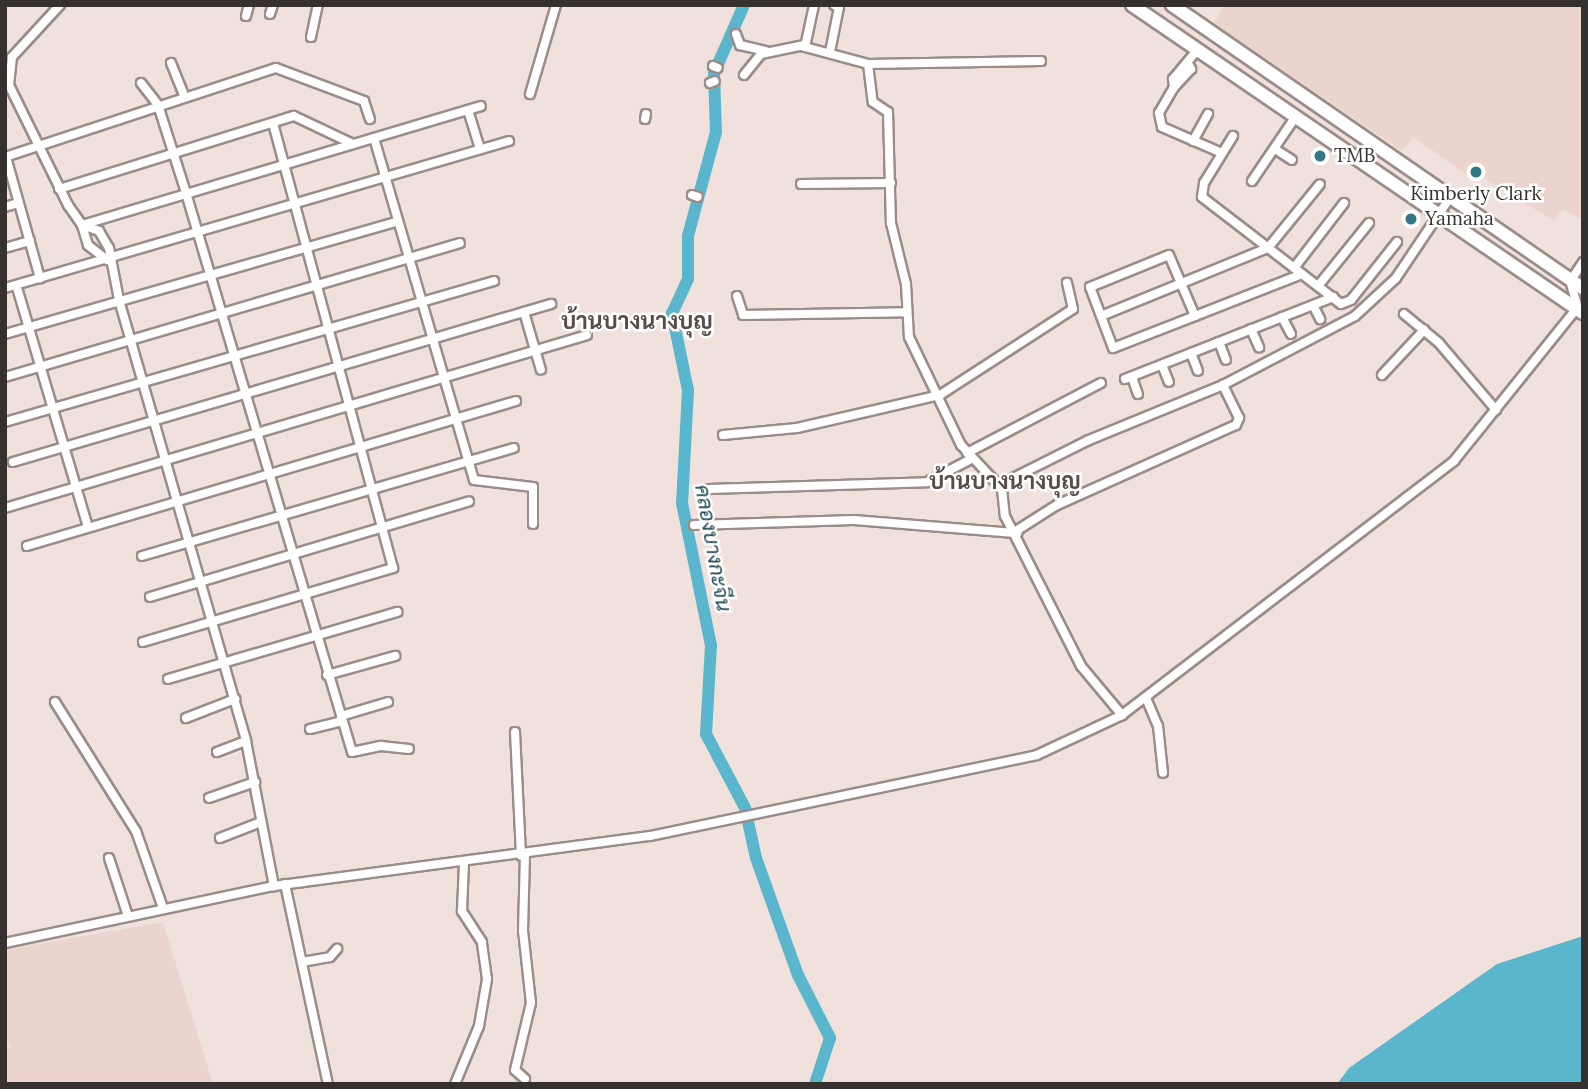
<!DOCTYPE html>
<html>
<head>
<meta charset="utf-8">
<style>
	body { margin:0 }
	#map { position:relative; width:1588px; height:1089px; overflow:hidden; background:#f0e1dc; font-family:Lora,Sarabun,serif }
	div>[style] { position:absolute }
	.built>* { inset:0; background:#ebd4cd }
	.water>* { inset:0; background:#5ab6cc }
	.river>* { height:12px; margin:-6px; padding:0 6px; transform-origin:6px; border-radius:6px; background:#5ab6cc }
	.roads { filter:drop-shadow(2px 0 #9a8c88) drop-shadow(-2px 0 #9a8c88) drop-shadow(0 2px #9a8c88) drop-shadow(0 -2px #9a8c88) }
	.minor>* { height:8px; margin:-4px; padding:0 4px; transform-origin:4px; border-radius:4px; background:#fff }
	.primary>* { height:12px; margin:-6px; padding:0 6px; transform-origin:6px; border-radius:6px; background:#fff }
	.dots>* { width:19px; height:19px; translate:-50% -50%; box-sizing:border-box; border:4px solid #fff; border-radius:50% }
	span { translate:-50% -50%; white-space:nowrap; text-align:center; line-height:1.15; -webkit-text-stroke:5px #fff; paint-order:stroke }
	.poi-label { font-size:19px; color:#36312f }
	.left { translate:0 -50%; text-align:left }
	.water-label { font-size:21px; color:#204953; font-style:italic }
	.quarter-label { font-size:23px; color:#594d49; font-weight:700 }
	.frame { position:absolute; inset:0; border:7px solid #36312f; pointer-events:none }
</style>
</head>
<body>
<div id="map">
	<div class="built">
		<div style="clip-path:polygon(1225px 5px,1583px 5px,1583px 220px,1563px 209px,1554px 221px,1476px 173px,1472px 178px,1413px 137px,1402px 151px,1214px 23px)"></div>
		<div style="clip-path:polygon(163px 922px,213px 1084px,5px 1084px,5px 1050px,11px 1048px,5px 1032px,5px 950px)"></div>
	</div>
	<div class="water">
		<div style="clip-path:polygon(1583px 936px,1583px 1084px,1337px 1084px,1349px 1068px,1497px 964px)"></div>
	</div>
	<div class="river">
		<div style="left:744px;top:5px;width:74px;rotate:113.8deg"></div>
		<div style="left:714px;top:73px;width:59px;rotate:88.1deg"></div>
		<div style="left:716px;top:132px;width:108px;rotate:105.1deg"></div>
		<div style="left:688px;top:236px;width:43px;rotate:90deg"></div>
		<div style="left:688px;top:279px;width:38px;rotate:115deg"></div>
		<div style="left:672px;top:313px;width:79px;rotate:78.3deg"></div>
		<div style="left:688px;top:390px;width:113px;rotate:93deg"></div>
		<div style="left:682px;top:503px;width:145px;rotate:78.5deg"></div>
		<div style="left:711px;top:645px;width:89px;rotate:93.2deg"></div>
		<div style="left:706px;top:734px;width:84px;rotate:62.2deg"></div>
		<div style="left:745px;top:808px;width:51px;rotate:77.6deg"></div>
		<div style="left:756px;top:858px;width:124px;rotate:70.3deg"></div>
		<div style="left:798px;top:975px;width:71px;rotate:63.1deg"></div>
		<div style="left:830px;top:1038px;width:48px;rotate:108.1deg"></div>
	</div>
	<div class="roads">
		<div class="minor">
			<div style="left:60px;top:5px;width:71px;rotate:132.7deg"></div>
			<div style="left:12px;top:57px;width:28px;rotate:96deg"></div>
			<div style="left:9px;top:85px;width:134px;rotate:63.8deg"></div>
			<div style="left:68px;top:205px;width:24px;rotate:55deg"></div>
			<div style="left:82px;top:225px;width:18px;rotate:19deg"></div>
			<div style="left:99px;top:231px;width:20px;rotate:60deg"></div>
			<div style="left:109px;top:248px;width:53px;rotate:79.1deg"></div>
			<div style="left:119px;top:300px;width:459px;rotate:73.9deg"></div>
			<div style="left:246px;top:741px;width:148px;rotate:79.1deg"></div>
			<div style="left:814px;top:5px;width:43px;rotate:102.1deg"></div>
			<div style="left:805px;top:47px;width:65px;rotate:15.1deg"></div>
			<div style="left:868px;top:64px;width:173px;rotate:-1deg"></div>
			<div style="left:270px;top:14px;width:9px;rotate:-72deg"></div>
			<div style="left:246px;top:16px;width:11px;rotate:-75deg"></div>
			<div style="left:736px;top:34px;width:12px;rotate:70deg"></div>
			<div style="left:740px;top:45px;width:27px;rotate:13deg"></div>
			<div style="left:311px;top:37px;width:33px;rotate:-78deg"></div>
			<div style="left:830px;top:52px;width:46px;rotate:-78.7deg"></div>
			<div style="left:839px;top:7px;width:5px;rotate:-158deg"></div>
			<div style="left:171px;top:63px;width:35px;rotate:68deg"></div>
			<div style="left:1188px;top:63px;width:7px;rotate:63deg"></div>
			<div style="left:1191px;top:69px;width:25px;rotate:133deg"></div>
			<div style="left:1174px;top:87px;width:8px;rotate:-97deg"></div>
			<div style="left:1173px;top:79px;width:39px;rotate:-50deg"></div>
			<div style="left:868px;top:64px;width:38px;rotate:83deg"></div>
			<div style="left:873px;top:102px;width:18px;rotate:34deg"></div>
			<div style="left:888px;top:112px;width:111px;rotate:88.5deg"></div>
			<div style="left:891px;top:223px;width:63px;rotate:76.2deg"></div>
			<div style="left:906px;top:284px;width:53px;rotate:86.8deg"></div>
			<div style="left:909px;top:337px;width:120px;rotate:64.3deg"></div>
			<div style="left:961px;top:445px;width:60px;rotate:47deg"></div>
			<div style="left:1002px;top:489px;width:27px;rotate:84deg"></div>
			<div style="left:1005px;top:516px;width:168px;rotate:63.1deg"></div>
			<div style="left:1081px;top:666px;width:64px;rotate:50.1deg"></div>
			<div style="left:713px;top:66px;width:5px;rotate:22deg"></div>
			<div style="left:744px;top:75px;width:27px;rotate:-51deg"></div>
			<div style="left:761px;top:54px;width:44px;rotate:-11.8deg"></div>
			<div style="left:141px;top:83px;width:28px;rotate:52deg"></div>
			<div style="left:158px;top:105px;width:92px;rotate:72.3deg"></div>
			<div style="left:186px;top:193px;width:583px;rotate:73.46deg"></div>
			<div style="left:352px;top:752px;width:30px;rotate:-12deg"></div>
			<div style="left:381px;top:746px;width:28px;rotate:6deg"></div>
			<div style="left:710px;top:83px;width:5px;rotate:-22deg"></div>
			<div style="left:1174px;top:87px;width:30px;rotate:120deg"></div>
			<div style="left:1159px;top:113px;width:14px;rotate:78deg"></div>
			<div style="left:1162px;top:127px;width:65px;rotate:23.4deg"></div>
			<div style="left:530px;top:94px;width:93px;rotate:-73.7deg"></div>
			<div style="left:468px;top:110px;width:41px;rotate:72.9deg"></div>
			<div style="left:645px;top:119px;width:5px;rotate:-79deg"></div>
			<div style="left:1233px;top:136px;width:55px;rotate:121.7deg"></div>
			<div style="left:1204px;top:183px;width:14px;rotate:98deg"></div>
			<div style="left:1202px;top:197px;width:175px;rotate:37.6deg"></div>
			<div style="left:1341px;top:304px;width:11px;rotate:-22deg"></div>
			<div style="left:1351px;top:300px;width:74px;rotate:-51.6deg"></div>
			<div style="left:374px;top:138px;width:356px;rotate:73.7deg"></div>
			<div style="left:474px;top:480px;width:59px;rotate:6.8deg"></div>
			<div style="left:533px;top:487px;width:37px;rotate:90deg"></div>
			<div style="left:1193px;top:141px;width:31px;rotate:-61deg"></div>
			<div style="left:1275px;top:149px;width:20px;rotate:33deg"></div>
			<div style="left:5px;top:157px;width:285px;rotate:-18.2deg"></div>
			<div style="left:276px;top:68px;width:94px;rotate:20.6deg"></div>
			<div style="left:364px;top:101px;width:19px;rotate:72deg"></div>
			<div style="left:6px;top:157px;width:126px;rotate:74.3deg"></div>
			<div style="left:1252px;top:181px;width:78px;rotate:-55.9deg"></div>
			<div style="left:801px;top:184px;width:90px;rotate:-0.6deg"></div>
			<div style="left:59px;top:189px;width:246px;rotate:-17.3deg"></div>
			<div style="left:294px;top:116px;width:65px;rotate:25.4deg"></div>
			<div style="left:692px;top:195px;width:6px;rotate:18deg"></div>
			<div style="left:5px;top:207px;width:14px;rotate:-17deg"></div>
			<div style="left:5px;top:248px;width:26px;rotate:-16deg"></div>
			<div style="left:107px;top:260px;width:24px;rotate:-142deg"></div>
			<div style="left:88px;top:245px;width:21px;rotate:-107deg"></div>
			<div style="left:82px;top:225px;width:416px;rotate:-16.6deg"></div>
			<div style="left:1294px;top:268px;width:82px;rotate:-52.4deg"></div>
			<div style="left:1571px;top:280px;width:22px;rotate:-56deg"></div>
			<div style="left:1571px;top:284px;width:25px;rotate:74deg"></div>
			<div style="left:1318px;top:286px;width:81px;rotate:-51deg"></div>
			<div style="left:5px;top:288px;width:525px;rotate:-16.26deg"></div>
			<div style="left:18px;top:291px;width:246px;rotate:73.5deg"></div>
			<div style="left:737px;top:296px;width:20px;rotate:72deg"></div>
			<div style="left:743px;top:315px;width:164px;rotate:-1deg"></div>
			<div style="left:1313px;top:305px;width:16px;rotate:63deg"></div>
			<div style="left:524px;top:312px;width:60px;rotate:73.7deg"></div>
			<div style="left:1404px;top:314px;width:45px;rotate:39.6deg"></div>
			<div style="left:1439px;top:343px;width:88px;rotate:49.6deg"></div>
			<div style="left:1101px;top:316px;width:180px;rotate:-22.2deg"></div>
			<div style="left:1268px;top:248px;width:82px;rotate:-50.9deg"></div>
			<div style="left:1195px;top:316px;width:66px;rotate:-113.1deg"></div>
			<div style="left:1169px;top:255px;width:85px;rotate:157.9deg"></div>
			<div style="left:1090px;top:287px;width:65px;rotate:69.3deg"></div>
			<div style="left:1113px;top:348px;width:88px;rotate:-21.3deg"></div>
			<div style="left:1195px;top:316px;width:115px;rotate:-21.4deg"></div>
			<div style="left:1282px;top:317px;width:19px;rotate:62deg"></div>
			<div style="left:1251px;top:329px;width:20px;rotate:66deg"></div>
			<div style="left:5px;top:334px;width:409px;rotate:-16deg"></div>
			<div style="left:1219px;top:342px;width:19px;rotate:69deg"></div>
			<div style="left:1191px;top:353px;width:19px;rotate:69deg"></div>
			<div style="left:1162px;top:365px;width:18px;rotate:68deg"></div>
			<div style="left:1382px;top:375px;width:62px;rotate:-47deg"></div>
			<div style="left:5px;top:377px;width:474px;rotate:-16.4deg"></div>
			<div style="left:1132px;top:377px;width:18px;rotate:71deg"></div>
			<div style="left:1125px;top:379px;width:224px;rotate:-21.5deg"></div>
			<div style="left:5px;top:422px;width:509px;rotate:-16.08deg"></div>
			<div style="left:723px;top:435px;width:74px;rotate:-5.4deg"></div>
			<div style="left:797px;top:428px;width:147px;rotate:-13deg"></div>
			<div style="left:940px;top:395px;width:158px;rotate:-32.9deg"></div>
			<div style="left:1073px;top:309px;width:27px;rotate:-103deg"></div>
			<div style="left:967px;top:453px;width:151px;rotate:-27.6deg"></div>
			<div style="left:13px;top:462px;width:561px;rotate:-16.37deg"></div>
			<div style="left:709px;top:489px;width:218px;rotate:-1.8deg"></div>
			<div style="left:927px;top:482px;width:50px;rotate:-27.6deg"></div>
			<div style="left:1002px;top:489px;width:11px;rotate:-52deg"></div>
			<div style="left:1009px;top:480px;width:89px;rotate:-26.6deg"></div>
			<div style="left:1089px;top:440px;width:145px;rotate:-22.3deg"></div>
			<div style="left:1223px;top:385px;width:149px;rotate:-27.6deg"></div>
			<div style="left:1355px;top:316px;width:56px;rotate:-42.8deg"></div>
			<div style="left:1396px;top:278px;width:95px;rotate:-56.1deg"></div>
			<div style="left:5px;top:508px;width:607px;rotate:-16.55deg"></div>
			<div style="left:694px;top:525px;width:160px;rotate:-1.8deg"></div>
			<div style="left:854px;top:520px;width:164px;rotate:4.6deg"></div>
			<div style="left:1016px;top:531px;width:49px;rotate:-32.4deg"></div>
			<div style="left:1057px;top:505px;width:196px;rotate:-24.1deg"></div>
			<div style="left:1236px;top:425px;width:8px;rotate:-67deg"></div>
			<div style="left:1239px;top:418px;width:37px;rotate:-116deg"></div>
			<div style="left:27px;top:546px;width:510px;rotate:-16.52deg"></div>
			<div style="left:142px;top:556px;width:387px;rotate:-16.2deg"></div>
			<div style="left:150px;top:597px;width:333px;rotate:-16.7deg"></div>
			<div style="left:143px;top:642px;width:261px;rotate:-16.5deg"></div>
			<div style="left:393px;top:568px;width:460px;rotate:-105.1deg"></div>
			<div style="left:327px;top:675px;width:71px;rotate:-15.6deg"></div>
			<div style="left:168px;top:679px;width:239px;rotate:-16.3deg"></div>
			<div style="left:1146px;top:698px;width:30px;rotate:67deg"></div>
			<div style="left:1158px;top:726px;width:47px;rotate:83.9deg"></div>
			<div style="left:55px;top:702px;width:152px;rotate:57.9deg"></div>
			<div style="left:136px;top:831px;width:82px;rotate:70.7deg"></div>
			<div style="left:341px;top:716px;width:49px;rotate:-16.6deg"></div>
			<div style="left:186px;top:718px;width:53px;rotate:-21.2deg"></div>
			<div style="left:310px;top:729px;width:33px;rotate:-14deg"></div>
			<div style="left:515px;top:732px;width:124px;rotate:87.2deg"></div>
			<div style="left:217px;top:752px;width:31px;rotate:-21deg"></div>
			<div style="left:209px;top:798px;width:49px;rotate:-19.2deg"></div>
			<div style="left:220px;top:838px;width:44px;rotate:-21.3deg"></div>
			<div style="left:109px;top:858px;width:61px;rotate:71.9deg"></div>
			<div style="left:285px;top:884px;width:205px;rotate:77.9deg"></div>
			<div style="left:5px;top:943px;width:275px;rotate:-12deg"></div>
			<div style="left:274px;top:886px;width:379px;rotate:-7.6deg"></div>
			<div style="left:650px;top:836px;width:395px;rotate:-11.8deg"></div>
			<div style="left:1037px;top:755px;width:94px;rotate:-25.2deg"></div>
			<div style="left:1122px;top:715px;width:418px;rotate:-37.4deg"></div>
			<div style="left:1454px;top:461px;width:195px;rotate:-51.2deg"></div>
			<div style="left:302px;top:962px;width:28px;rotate:-10deg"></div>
			<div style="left:330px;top:957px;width:11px;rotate:-49deg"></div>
			<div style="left:525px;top:1079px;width:13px;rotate:-138deg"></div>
			<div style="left:515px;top:1070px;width:69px;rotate:-76.6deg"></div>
			<div style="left:531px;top:1003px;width:72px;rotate:-96.3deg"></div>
			<div style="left:523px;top:931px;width:75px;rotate:-88.5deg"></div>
			<div style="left:455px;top:1084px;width:63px;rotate:-67.5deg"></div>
			<div style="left:479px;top:1026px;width:48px;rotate:-80.3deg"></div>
			<div style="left:487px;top:979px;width:37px;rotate:-98deg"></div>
			<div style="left:482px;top:942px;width:37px;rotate:-123deg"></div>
			<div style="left:462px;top:911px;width:48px;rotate:-87.6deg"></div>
		</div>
		<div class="primary">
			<div style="left:1132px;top:5px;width:546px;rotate:34.33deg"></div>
			<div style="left:1172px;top:5px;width:500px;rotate:34.6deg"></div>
		</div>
	</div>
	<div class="dots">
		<div style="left:1320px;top:156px;background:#337686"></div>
		<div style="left:1476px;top:172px;background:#337686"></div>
		<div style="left:1411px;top:219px;background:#337686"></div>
	</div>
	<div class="poi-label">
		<span class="left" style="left:1334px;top:156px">TMB</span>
		<span style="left:1476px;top:194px">Kimberly Clark</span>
		<span class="left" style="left:1425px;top:219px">Yamaha</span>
	</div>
	<div class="water-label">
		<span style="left:713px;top:548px;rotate:80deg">คลองบางกะจีน</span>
	</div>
	<div class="quarter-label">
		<span style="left:637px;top:321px">บ้านบางนางบุญ</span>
		<span style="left:1005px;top:481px">บ้านบางนางบุญ</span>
	</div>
	<div class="frame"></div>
</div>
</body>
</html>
